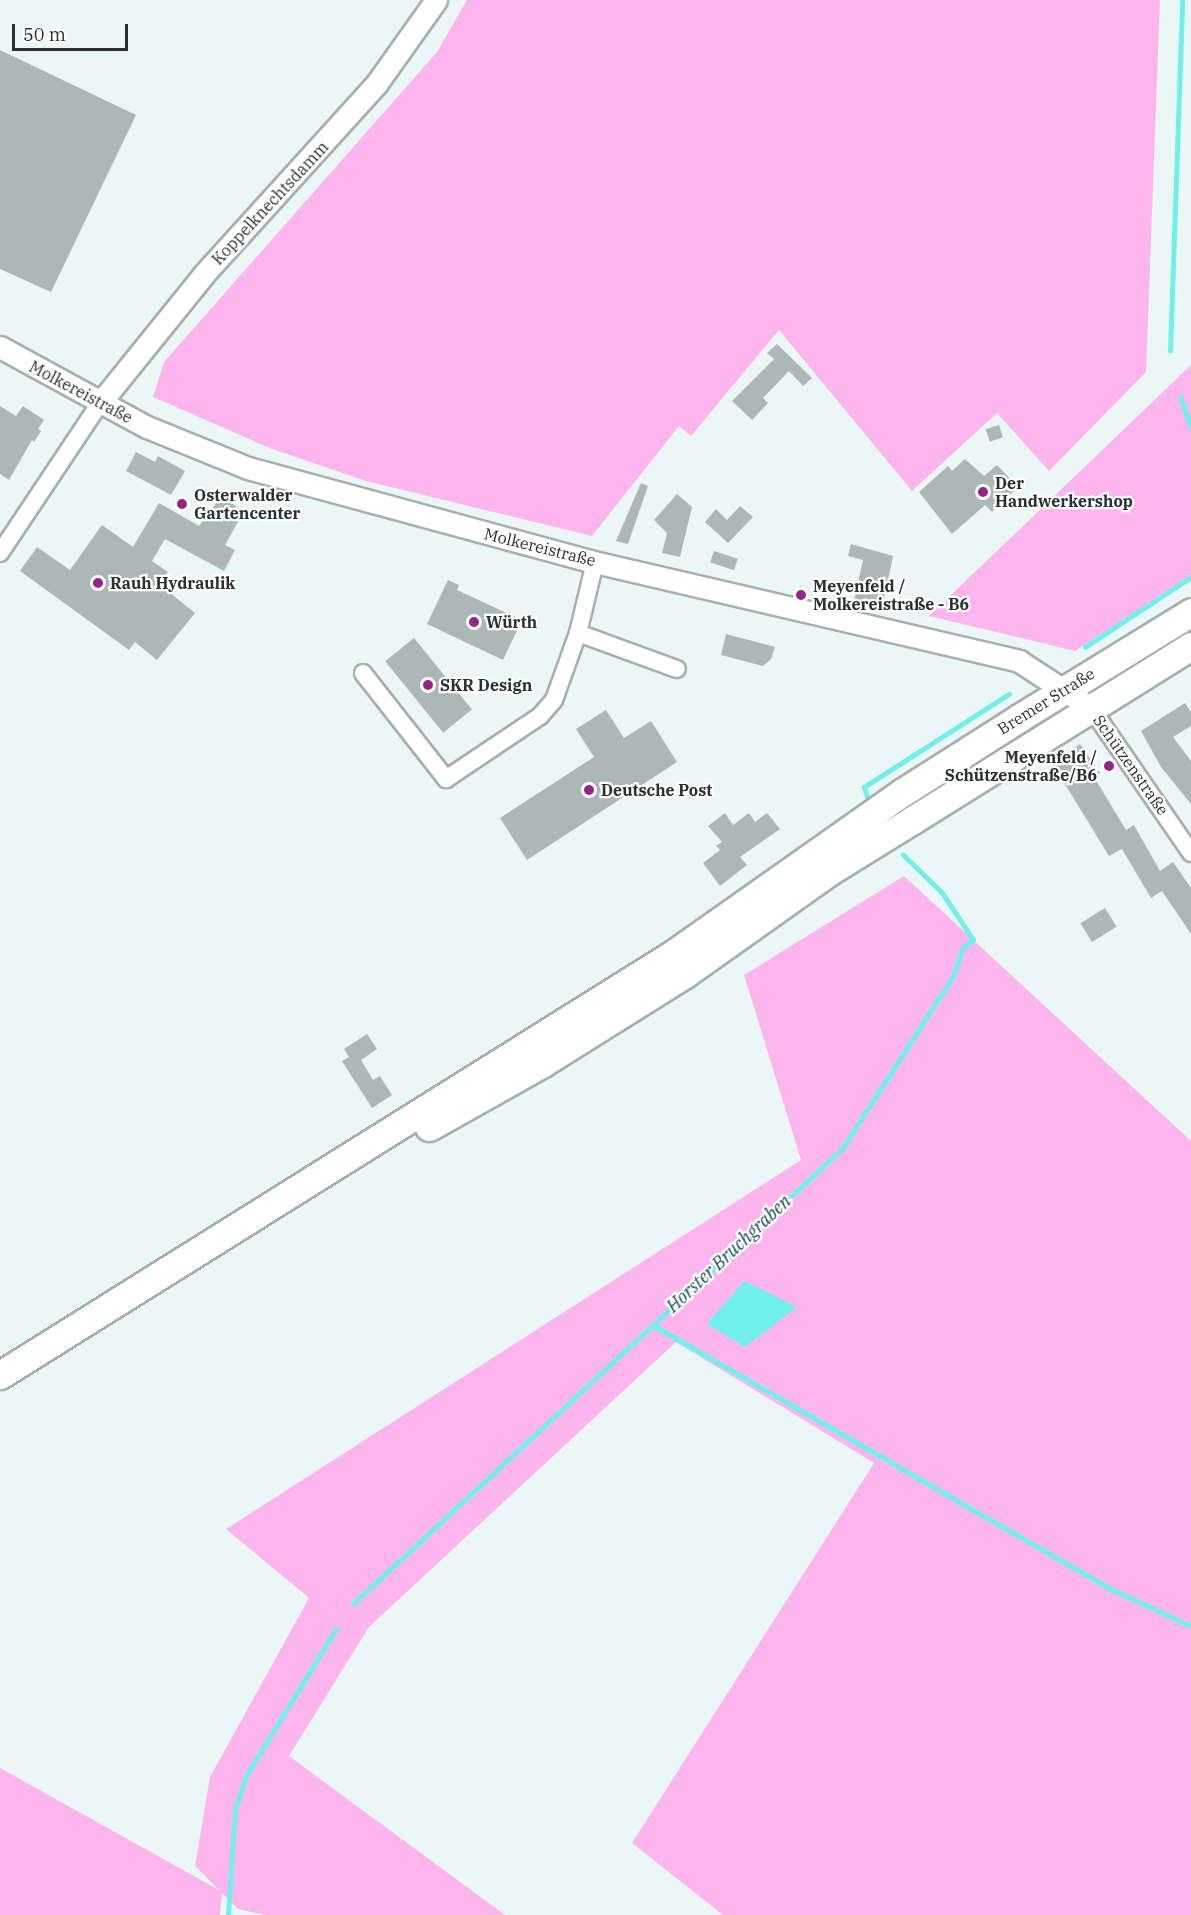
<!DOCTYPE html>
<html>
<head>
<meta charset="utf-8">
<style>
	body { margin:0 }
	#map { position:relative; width:1191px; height:1915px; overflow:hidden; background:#ebf7f6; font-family:"IBM Plex Serif",serif }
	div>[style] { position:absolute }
	.green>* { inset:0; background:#fdb6ed }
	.water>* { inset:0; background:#70efeb }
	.stream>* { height:4.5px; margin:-2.25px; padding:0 2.25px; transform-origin:2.25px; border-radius:2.25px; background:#70efeb }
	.building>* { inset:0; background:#acb8b7; transform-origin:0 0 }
	.roads { filter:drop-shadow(2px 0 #a5b0af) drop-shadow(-2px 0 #a5b0af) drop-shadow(0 2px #a5b0af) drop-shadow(0 -2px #a5b0af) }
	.minor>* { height:16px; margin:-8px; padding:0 8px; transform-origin:8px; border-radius:8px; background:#fff }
	.tertiary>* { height:21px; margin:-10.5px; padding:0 10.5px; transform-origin:10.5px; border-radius:10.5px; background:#fff }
	.primary>* { height:27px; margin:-13.5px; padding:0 13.5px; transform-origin:13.5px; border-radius:13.5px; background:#fff }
	.trunk>* { height:27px; margin:-13.5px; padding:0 13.5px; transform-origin:13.5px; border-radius:13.5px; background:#fff }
	.dots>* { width:16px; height:16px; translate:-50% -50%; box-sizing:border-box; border:3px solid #fff; border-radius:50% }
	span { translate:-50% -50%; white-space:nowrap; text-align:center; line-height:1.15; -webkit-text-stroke:4.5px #fff; paint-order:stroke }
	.street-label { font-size:16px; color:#2a2f2f }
	.poi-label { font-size:16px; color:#2a2f2f; font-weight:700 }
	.left { translate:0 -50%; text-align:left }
	.right { translate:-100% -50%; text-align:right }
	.water-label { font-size:18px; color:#134c4b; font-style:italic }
	.scale { position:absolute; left:12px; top:24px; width:116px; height:27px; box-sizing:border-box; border:3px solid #2a2f2f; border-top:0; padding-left:8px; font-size:18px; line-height:21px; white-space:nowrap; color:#2a2f2f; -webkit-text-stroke:4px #fff; paint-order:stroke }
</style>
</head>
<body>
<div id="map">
	<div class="green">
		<div style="clip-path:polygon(467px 0,1160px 0,1146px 372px,1049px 471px,997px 413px,912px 491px,779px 330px,691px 436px,679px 426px,592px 536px,366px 481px,272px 449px,153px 397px,164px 362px,437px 52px)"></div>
		<div style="clip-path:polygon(1191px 365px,1191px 577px,1075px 651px,929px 616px)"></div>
		<div style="clip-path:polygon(904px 876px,1191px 1141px,1191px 1915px,723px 1915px,632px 1843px,874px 1463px,676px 1342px,369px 1627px,289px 1756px,505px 1915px,265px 1915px,238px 1909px,222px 1893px,220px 1915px,0 1915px,0 1768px,219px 1890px,195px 1866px,210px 1777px,309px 1598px,226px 1529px,801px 1160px,744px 975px)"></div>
	</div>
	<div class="water">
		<div style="clip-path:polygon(744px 1281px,797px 1307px,745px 1347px,707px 1324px)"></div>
	</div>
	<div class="stream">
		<div style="left:1170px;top:351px;width:351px;rotate:-88deg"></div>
		<div style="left:1181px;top:397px;width:31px;rotate:71deg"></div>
		<div style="left:1085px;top:647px;width:127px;rotate:-33.4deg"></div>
		<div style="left:867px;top:797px;width:10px;rotate:-107deg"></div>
		<div style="left:864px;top:787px;width:172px;rotate:-32.7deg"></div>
		<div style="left:653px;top:1325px;width:526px;rotate:29.97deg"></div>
		<div style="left:1109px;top:1588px;width:90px;rotate:24.9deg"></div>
		<div style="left:353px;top:1604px;width:668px;rotate:-42.94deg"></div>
		<div style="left:842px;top:1149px;width:206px;rotate:-57.3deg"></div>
		<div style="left:953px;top:976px;width:31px;rotate:-71deg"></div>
		<div style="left:963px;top:947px;width:12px;rotate:-35deg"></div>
		<div style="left:973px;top:940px;width:56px;rotate:-123.4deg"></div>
		<div style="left:942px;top:893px;width:54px;rotate:-135.7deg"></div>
		<div style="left:228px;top:1915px;width:105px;rotate:-86.2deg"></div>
		<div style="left:235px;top:1810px;width:36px;rotate:-72deg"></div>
		<div style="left:246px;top:1776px;width:172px;rotate:-58.5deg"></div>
	</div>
	<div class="building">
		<div style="clip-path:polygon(0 50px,136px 115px,51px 292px,0 269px)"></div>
		<div style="clip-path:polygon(777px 344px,812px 378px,803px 386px,789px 371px,763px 398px,768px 403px,752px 420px,732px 401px,774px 359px,767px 353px)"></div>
		<div style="clip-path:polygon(0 406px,16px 416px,23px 406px,44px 420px,38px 429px,41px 431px,34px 442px,32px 440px,9px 480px,0 474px)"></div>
		<div style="left:999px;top:425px;width:13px;height:14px;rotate:72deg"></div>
		<div style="clip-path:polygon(136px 452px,155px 462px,158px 456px,185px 471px,171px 495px,126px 471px)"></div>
		<div style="clip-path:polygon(965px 459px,984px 476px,997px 465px,1018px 487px,992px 512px,985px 505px,952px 534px,919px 492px,948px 466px,952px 471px)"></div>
		<div style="clip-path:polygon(641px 483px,648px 486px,628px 544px,616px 541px)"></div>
		<div style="clip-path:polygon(677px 494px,692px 507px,680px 557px,662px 553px,667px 533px,654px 520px)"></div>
		<div style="clip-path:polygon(221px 497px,236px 506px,232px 514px,240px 518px,225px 545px,235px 550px,224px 571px,165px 539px,152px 561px,168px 572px,159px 584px,195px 613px,157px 660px,135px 642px,129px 650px,20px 571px,37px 547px,70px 570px,102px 525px,133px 547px,159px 503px,199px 526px)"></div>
		<div style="clip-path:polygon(740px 506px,753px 517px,728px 543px,705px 522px,716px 509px,727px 520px)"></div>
		<div style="clip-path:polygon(851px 544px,893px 556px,882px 608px,854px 601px,863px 560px,848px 556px)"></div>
		<div style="left:714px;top:551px;width:25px;height:12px;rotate:18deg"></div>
		<div style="clip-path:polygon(448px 580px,459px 585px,457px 590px,522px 620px,503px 660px,427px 624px)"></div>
		<div style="clip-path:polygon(726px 634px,775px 647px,771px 659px,763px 666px,721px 655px)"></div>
		<div style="left:414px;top:638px;width:92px;height:37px;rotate:51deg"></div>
		<div style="clip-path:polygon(1185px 703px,1191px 712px,1191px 726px,1173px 737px,1191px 761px,1191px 804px,1161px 767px,1141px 731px)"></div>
		<div style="clip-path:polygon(606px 710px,624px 738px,651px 721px,677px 762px,527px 860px,500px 818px,594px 757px,576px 729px)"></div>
		<div style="clip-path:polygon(1080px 744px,1100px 773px,1094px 777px,1126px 830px,1134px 825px,1160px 871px,1173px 862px,1191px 888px,1191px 934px,1162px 891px,1151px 898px,1122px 849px,1109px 856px,1052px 763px)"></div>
		<div style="clip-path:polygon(725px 813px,733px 825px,749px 813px,755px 822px,767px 813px,780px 829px,740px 857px,747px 865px,720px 886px,703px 863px,720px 850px,716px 846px,722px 842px,708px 826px)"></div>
		<div style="left:1105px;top:908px;width:22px;height:29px;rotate:58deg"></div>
		<div style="clip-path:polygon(367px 1034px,377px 1049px,361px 1060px,373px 1080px,380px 1076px,392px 1095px,372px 1108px,342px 1061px,349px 1057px,344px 1049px)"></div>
	</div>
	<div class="roads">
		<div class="minor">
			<div style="left:0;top:553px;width:180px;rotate:-56.3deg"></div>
			<div style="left:578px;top:633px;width:105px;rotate:20deg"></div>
			<div style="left:363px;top:673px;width:135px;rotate:51.9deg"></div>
			<div style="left:446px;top:779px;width:113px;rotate:-33.8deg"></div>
			<div style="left:540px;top:716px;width:21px;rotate:-49deg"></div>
			<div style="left:554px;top:700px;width:71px;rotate:-70.3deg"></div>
			<div style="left:578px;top:633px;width:73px;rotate:-76.5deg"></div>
			<div style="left:1091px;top:708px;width:176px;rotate:55.4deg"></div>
		</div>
		<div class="tertiary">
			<div style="left:0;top:347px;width:167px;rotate:28.6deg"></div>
			<div style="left:147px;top:427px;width:109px;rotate:22.1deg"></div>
			<div style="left:248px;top:468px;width:354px;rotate:15.2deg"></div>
			<div style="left:590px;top:561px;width:441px;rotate:13.1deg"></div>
			<div style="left:1019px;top:661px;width:86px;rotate:33.1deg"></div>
			<div style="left:100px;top:403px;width:166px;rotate:-51.1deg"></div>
			<div style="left:204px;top:274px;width:258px;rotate:-47.8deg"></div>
			<div style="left:377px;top:83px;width:102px;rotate:-54.6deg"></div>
		</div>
		<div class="primary">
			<div style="left:1019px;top:718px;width:202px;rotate:-31.6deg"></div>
			<div style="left:911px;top:821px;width:330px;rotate:-32deg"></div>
		</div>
		<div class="trunk">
			<div style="left:429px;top:1127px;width:131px;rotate:-29.3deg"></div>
			<div style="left:543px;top:1063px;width:168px;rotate:-32.1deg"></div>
			<div style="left:685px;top:974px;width:174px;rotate:-35.4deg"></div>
			<div style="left:827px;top:873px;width:99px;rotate:-31.8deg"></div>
			<div style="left:0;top:1375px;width:794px;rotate:-32.03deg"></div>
			<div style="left:673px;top:954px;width:281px;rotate:-35.2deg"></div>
			<div style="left:903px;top:792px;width:138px;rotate:-32.5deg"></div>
		</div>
	</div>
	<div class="dots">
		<div style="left:983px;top:492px;background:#962686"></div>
		<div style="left:182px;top:504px;background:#962686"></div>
		<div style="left:98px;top:583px;background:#962686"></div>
		<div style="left:801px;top:595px;background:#962686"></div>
		<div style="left:474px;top:622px;background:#962686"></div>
		<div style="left:428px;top:685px;background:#962686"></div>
		<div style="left:1109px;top:766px;background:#962686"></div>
		<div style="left:589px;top:790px;background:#962686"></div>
	</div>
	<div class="street-label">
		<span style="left:270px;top:203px;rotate:-47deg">Koppelknechtsdamm</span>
		<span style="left:81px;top:392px;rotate:28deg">Molkereistraße</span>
		<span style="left:540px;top:547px;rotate:14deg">Molkereistraße</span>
		<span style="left:1046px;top:701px;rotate:-32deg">Bremer Straße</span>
		<span style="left:1131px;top:765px;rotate:55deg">Schützenstraße</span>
	</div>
	<div class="poi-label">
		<span class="left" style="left:995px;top:492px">Der<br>Handwerkershop</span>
		<span class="left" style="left:194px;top:504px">Osterwalder<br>Gartencenter</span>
		<span class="left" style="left:110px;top:583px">Rauh Hydraulik</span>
		<span class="left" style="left:813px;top:595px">Meyenfeld /<br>Molkereistraße - B6</span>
		<span class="left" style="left:486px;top:622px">Würth</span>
		<span class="left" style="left:440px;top:685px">SKR Design</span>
		<span class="right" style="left:1097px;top:766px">Meyenfeld /<br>Schützenstraße/B6</span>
		<span class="left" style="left:601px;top:790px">Deutsche Post</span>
	</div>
	<div class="water-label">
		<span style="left:729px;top:1254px;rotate:-43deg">Horster Bruchgraben</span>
	</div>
	<div class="scale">50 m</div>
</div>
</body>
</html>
